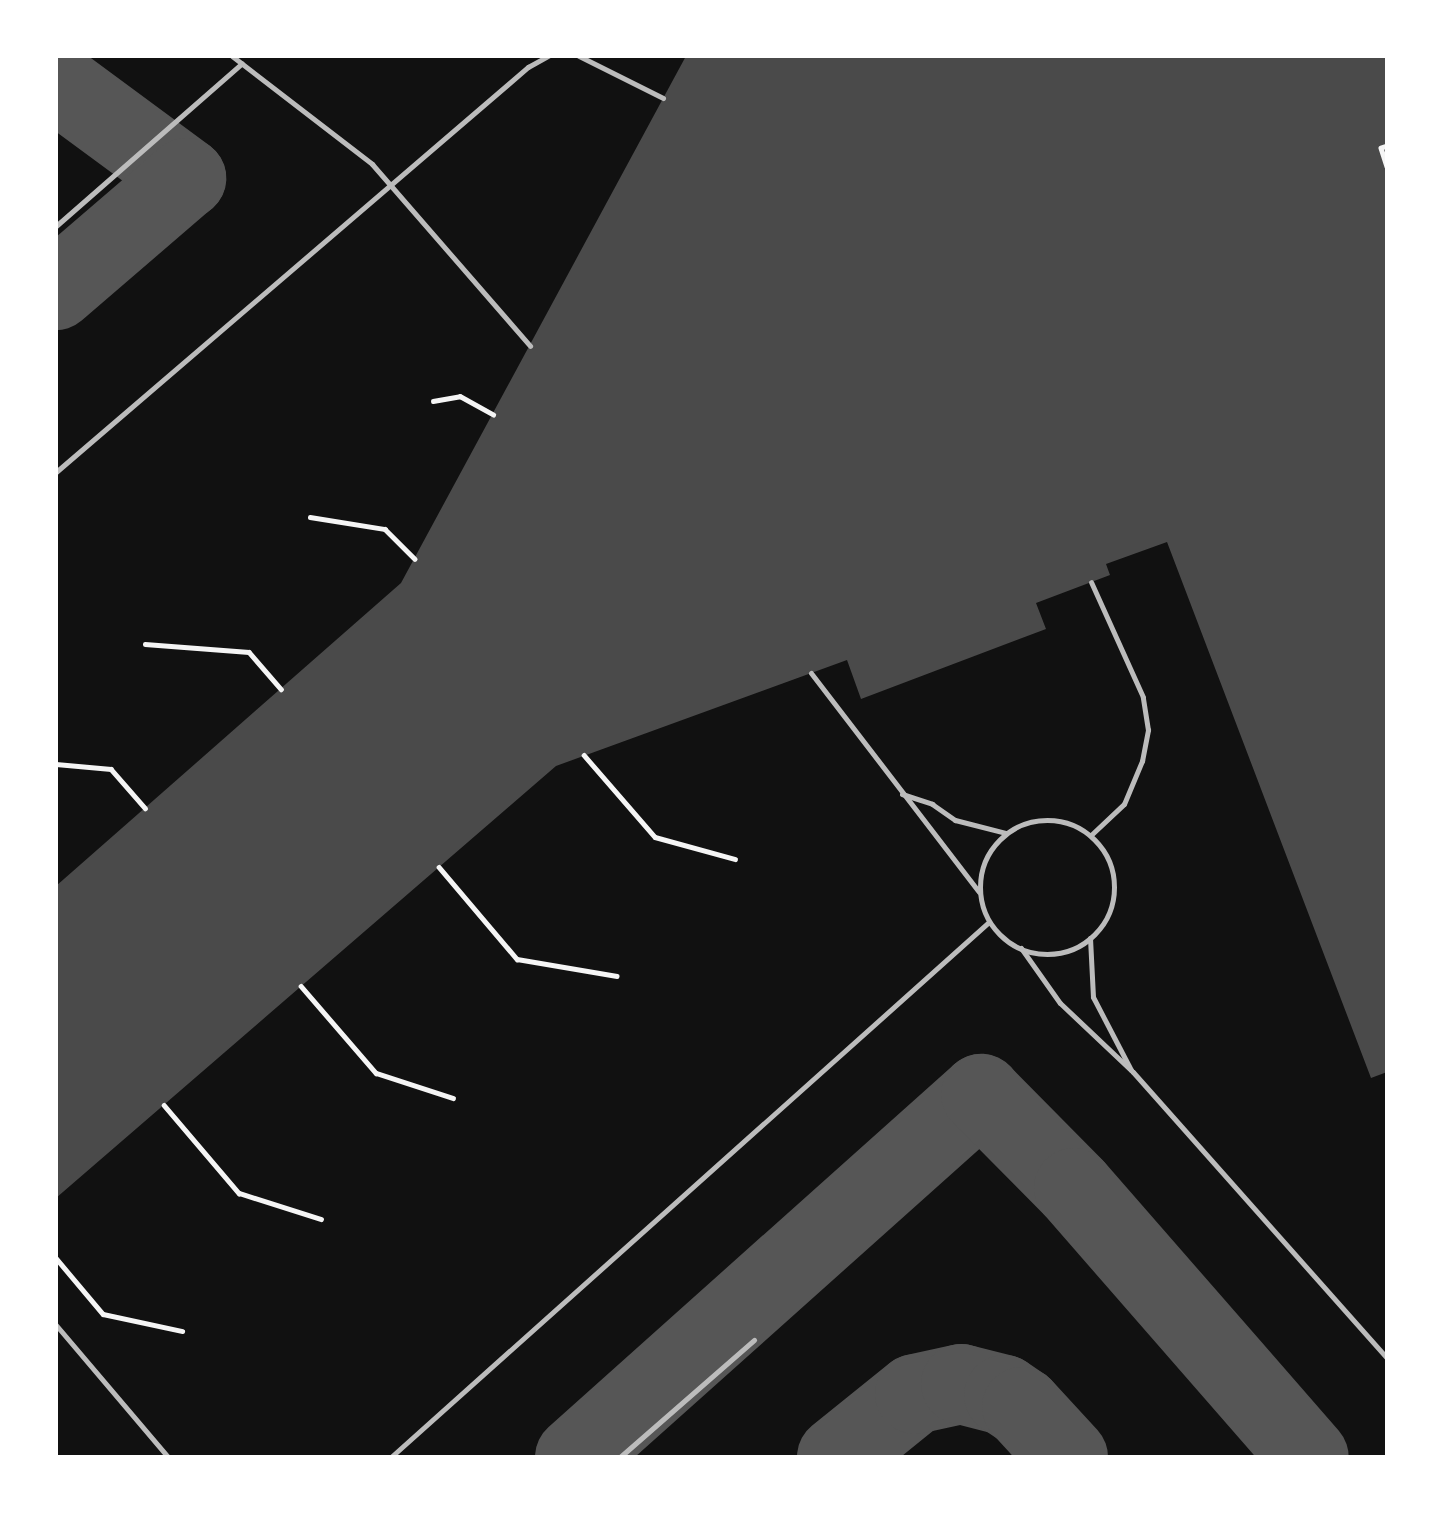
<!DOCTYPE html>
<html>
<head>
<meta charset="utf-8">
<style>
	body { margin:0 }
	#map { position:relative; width:1443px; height:1513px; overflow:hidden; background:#111; font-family:Raleway,sans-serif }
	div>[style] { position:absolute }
	.taxiway>* { height:80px; margin:-40px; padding:0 40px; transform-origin:40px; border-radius:40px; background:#565656 }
	.building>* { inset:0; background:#4a4a4a }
	.path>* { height:4.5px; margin:-2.25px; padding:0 2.25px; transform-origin:2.25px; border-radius:2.25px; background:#f5f5f5 }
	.service>* { height:5px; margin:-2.5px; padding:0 2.5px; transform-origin:2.5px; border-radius:2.5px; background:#bcbcbc }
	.service>.ring { margin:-2.5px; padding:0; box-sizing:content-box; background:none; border:5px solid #bcbcbc; border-radius:50% }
	span { translate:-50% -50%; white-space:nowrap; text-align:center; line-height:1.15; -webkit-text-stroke:7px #fff; paint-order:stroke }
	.frame { position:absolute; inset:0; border:58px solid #fff; pointer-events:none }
</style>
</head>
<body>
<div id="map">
	<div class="taxiway">
		<div style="left:56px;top:82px;width:162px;rotate:36.4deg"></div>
		<div style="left:186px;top:178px;width:172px;rotate:139.3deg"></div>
		<div style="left:575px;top:1457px;width:545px;rotate:-41.8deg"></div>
		<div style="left:981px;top:1094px;width:132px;rotate:45.3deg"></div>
		<div style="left:1074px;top:1188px;width:357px;rotate:48.9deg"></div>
		<div style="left:837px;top:1457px;width:100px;rotate:-38.9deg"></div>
		<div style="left:915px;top:1394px;width:47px;rotate:-12.3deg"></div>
		<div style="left:961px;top:1384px;width:44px;rotate:14.3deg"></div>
		<div style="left:1004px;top:1395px;width:22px;rotate:34deg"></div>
		<div style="left:1022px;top:1407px;width:68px;rotate:47.4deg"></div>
	</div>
	<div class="building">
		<div style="clip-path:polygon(686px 56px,1387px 56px,1387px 1072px,1371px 1078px,1167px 542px,1106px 564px,1110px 575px,1036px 603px,1046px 629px,861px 699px,847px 660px,556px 766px,56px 1198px,56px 886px,401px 583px)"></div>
	</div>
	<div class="path">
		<div style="left:1387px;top:146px;width:6px;rotate:162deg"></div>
		<div style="left:1381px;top:148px;width:19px;rotate:72deg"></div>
		<div style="left:433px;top:401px;width:27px;rotate:-10deg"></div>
		<div style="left:460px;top:396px;width:38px;rotate:29deg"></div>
		<div style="left:310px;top:517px;width:76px;rotate:9.1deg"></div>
		<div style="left:385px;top:529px;width:42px;rotate:45deg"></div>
		<div style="left:145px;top:644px;width:104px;rotate:4.4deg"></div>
		<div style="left:249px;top:652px;width:49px;rotate:49.1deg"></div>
		<div style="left:584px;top:755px;width:108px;rotate:49.1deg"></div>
		<div style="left:655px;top:837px;width:83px;rotate:15.4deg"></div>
		<div style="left:56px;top:764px;width:55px;rotate:5.2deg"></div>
		<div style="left:111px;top:769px;width:52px;rotate:48.9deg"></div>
		<div style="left:439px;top:867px;width:121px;rotate:49.7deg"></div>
		<div style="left:517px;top:959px;width:101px;rotate:9.6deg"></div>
		<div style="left:301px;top:986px;width:115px;rotate:49.2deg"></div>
		<div style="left:376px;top:1073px;width:81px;rotate:18deg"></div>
		<div style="left:164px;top:1105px;width:116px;rotate:49.6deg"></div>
		<div style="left:239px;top:1193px;width:86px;rotate:17.6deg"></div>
		<div style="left:56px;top:1258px;width:73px;rotate:50deg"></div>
		<div style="left:103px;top:1314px;width:81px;rotate:12.1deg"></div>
	</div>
	<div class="service">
		<div style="left:232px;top:56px;width:177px;rotate:37.6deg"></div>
		<div style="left:372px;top:164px;width:241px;rotate:49deg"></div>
		<div style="left:579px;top:56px;width:94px;rotate:26.6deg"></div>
		<div style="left:56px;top:226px;width:247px;rotate:-41.2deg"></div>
		<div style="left:56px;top:472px;width:622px;rotate:-40.63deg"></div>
		<div style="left:528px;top:67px;width:23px;rotate:-29deg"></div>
		<div style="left:811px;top:673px;width:276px;rotate:52.5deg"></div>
		<div style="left:902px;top:794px;width:32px;rotate:18deg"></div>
		<div style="left:932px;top:804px;width:28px;rotate:35deg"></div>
		<div style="left:955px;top:820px;width:53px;rotate:14.3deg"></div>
		<div class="ring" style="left:980px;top:820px;width:129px;height:129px"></div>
		<div style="left:1091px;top:835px;width:45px;rotate:-43.2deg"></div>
		<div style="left:1124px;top:804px;width:47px;rotate:-67.3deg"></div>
		<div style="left:1142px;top:761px;width:32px;rotate:-79deg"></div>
		<div style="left:1148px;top:730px;width:33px;rotate:-99deg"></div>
		<div style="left:1143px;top:697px;width:126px;rotate:-114.3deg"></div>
		<div style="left:1090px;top:938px;width:59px;rotate:87.1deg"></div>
		<div style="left:1093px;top:997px;width:82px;rotate:62.5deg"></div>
		<div style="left:1021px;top:948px;width:67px;rotate:54.7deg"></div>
		<div style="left:1060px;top:1003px;width:100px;rotate:43.4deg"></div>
		<div style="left:1133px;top:1072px;width:383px;rotate:48.4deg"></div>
		<div style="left:56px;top:1325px;width:173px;rotate:49.7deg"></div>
		<div style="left:391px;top:1457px;width:802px;rotate:-41.82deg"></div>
		<div style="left:620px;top:1457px;width:178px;rotate:-41.1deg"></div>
	</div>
	<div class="frame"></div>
</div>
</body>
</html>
